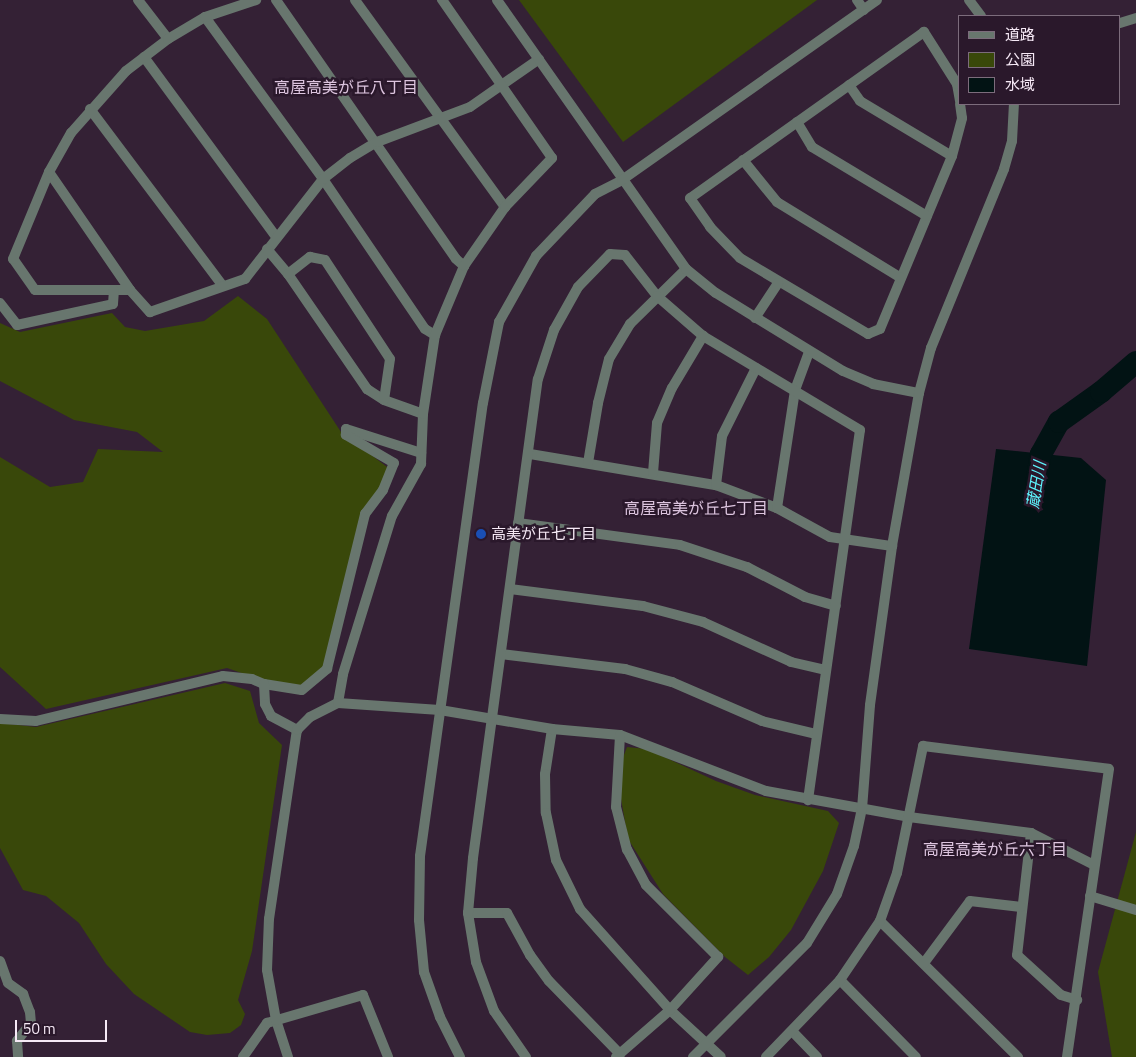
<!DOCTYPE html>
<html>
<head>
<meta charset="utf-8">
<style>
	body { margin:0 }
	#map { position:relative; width:1136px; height:1057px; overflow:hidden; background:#342135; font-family:"Titillium Web","Noto Sans JP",sans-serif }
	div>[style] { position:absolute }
	.green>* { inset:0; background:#39480a }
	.water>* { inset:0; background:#021314 }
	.river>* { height:22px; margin:-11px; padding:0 11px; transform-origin:11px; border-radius:11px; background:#021314 }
	.minor>* { height:10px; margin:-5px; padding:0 5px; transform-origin:5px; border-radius:5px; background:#68766e }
	.tertiary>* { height:10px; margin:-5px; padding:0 5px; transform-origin:5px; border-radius:5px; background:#68766e }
	.dots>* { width:14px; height:14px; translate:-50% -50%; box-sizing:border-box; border:2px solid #2a182b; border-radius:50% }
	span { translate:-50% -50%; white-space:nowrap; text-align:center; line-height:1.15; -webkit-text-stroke:5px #2a182b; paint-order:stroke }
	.poi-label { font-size:15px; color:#f6e9f6 }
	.left { translate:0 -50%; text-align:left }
	.neighbourhood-label { font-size:16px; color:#ddc5df }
	.water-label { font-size:16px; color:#5df3fc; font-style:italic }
	.legend { position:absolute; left:958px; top:15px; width:162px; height:90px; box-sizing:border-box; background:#2a182b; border:1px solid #7c6c7c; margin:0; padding:6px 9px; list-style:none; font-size:15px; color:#f6e9f6 }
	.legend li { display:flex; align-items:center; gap:10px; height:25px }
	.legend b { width:25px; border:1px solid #7c6c7c }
	.scale { position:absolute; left:15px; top:1020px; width:92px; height:22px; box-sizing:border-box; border:2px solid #f6e9f6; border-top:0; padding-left:6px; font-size:15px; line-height:18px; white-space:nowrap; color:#f6e9f6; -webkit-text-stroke:4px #2a182b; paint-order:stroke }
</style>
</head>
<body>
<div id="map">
	<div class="green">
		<div style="clip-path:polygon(519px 0,817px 0,623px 142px)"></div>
		<div style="clip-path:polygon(238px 296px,267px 319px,341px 432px,391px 470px,367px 516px,327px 668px,293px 691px,227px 668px,46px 709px,0 667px,0 457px,50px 487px,83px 482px,98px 449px,163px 452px,137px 432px,74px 420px,0 381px,0 323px,20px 332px,112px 313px,125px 327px,145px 331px,204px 321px)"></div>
		<div style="clip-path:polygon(225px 683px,250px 691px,259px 723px,282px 745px,252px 951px,238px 1000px,245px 1014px,241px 1025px,230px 1033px,207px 1035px,190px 1032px,134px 994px,106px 964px,79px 923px,46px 896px,23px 890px,0 848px,0 723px,36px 727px)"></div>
		<div style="clip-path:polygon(627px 747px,647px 749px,716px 781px,755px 795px,828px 811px,839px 823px,823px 871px,791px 930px,769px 957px,748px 975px,725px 957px,663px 894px,628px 839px,620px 793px,622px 760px)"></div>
		<div style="clip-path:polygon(1136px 832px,1136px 1057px,1112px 1057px,1098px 972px)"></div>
	</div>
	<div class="water">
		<div style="clip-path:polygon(996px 449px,1081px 458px,1106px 480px,1087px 666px,969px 649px)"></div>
	</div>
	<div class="river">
		<div style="left:1036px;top:484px;width:30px;rotate:-81deg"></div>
		<div style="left:1041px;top:454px;width:37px;rotate:-61deg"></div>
		<div style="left:1059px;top:422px;width:52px;rotate:-35.5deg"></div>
		<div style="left:1101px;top:392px;width:46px;rotate:-40.6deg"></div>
	</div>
	<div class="minor">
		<div style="left:138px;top:0;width:49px;rotate:52.4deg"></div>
		<div style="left:276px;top:0;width:315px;rotate:55.2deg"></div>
		<div style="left:456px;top:259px;width:11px;rotate:41deg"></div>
		<div style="left:355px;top:0;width:256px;rotate:54.1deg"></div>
		<div style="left:205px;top:17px;width:200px;rotate:53.9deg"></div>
		<div style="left:323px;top:179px;width:181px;rotate:55.8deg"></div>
		<div style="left:425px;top:329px;width:12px;rotate:31deg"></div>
		<div style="left:1120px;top:23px;width:17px;rotate:-17deg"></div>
		<div style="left:144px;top:57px;width:223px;rotate:53.7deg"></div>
		<div style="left:849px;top:85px;width:19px;rotate:55deg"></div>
		<div style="left:860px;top:101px;width:107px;rotate:30.9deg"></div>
		<div style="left:960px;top:101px;width:17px;rotate:-100deg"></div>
		<div style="left:957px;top:84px;width:62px;rotate:-122.4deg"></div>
		<div style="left:924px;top:32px;width:287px;rotate:144.6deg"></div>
		<div style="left:690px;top:198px;width:35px;rotate:55deg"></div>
		<div style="left:710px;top:227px;width:43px;rotate:45.9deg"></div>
		<div style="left:740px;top:258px;width:149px;rotate:30.7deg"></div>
		<div style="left:868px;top:334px;width:13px;rotate:-23deg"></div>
		<div style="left:880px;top:329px;width:187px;rotate:-67.4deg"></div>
		<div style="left:952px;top:156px;width:39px;rotate:-75deg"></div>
		<div style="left:962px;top:118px;width:14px;rotate:-98deg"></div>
		<div style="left:90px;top:109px;width:221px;rotate:53.1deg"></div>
		<div style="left:797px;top:122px;width:29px;rotate:59deg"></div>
		<div style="left:812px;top:147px;width:134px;rotate:31deg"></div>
		<div style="left:743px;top:160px;width:54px;rotate:51deg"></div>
		<div style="left:777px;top:202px;width:145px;rotate:31.5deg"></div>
		<div style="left:49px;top:172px;width:143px;rotate:55.5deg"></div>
		<div style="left:130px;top:290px;width:30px;rotate:48deg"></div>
		<div style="left:150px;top:312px;width:101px;rotate:-19.2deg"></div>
		<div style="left:245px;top:279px;width:127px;rotate:-52deg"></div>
		<div style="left:323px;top:179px;width:34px;rotate:-38deg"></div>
		<div style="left:350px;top:158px;width:31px;rotate:-31deg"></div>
		<div style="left:377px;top:142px;width:99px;rotate:-20.6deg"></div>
		<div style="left:470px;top:107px;width:84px;rotate:-34.8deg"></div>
		<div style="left:267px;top:249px;width:33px;rotate:50deg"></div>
		<div style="left:288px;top:274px;width:140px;rotate:55.5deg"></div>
		<div style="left:367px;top:389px;width:20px;rotate:33deg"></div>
		<div style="left:384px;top:400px;width:41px;rotate:19.7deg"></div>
		<div style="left:288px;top:274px;width:28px;rotate:-38deg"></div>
		<div style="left:310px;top:257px;width:15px;rotate:11deg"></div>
		<div style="left:325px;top:260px;width:118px;rotate:56.7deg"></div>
		<div style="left:390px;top:359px;width:41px;rotate:98.3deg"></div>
		<div style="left:130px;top:290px;width:95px;rotate:180deg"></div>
		<div style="left:35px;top:290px;width:38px;rotate:-125deg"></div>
		<div style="left:13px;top:259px;width:94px;rotate:-67.5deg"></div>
		<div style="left:49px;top:172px;width:45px;rotate:-60.6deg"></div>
		<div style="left:71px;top:133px;width:83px;rotate:-48.4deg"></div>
		<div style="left:126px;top:71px;width:53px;rotate:-37.3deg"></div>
		<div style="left:168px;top:39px;width:43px;rotate:-30.7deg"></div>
		<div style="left:205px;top:17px;width:54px;rotate:-18.4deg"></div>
		<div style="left:0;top:303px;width:28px;rotate:52deg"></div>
		<div style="left:17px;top:325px;width:98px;rotate:-12.3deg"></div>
		<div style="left:113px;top:304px;width:14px;rotate:-86deg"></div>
		<div style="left:755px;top:318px;width:42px;rotate:-56.7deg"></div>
		<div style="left:346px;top:429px;width:79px;rotate:17.7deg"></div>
		<div style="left:530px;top:454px;width:189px;rotate:9.5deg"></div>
		<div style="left:716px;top:485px;width:65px;rotate:20.7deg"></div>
		<div style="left:777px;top:508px;width:60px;rotate:28.7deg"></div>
		<div style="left:830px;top:537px;width:63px;rotate:8.3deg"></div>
		<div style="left:588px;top:463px;width:61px;rotate:-80.5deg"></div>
		<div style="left:598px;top:403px;width:45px;rotate:-76deg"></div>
		<div style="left:609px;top:359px;width:41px;rotate:-59deg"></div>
		<div style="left:630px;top:324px;width:78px;rotate:-44.5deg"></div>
		<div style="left:653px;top:473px;width:50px;rotate:-85.4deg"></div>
		<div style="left:657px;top:423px;width:38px;rotate:-67deg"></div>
		<div style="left:672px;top:388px;width:61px;rotate:-59.2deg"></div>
		<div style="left:716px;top:485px;width:49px;rotate:-83deg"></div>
		<div style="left:722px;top:436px;width:76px;rotate:-63.4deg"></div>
		<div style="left:777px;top:508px;width:119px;rotate:-81.3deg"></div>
		<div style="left:795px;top:390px;width:40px;rotate:-69.8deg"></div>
		<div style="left:518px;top:523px;width:163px;rotate:7.7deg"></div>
		<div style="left:680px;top:545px;width:71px;rotate:18.2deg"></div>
		<div style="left:747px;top:567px;width:65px;rotate:27.3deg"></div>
		<div style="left:805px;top:597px;width:32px;rotate:16deg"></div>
		<div style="left:510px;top:589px;width:134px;rotate:7.3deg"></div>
		<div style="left:643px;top:606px;width:62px;rotate:14.9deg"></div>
		<div style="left:703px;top:622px;width:97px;rotate:24.4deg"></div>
		<div style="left:791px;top:662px;width:35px;rotate:13deg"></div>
		<div style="left:501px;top:654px;width:125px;rotate:6.9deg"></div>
		<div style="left:625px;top:669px;width:49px;rotate:15.5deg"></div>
		<div style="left:672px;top:682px;width:98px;rotate:23.4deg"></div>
		<div style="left:762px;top:721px;width:56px;rotate:13.5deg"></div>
		<div style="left:264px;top:684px;width:38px;rotate:9deg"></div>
		<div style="left:302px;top:690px;width:33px;rotate:-40deg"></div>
		<div style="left:327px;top:669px;width:160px;rotate:-76.2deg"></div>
		<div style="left:365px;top:514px;width:30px;rotate:-53deg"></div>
		<div style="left:383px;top:490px;width:29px;rotate:-68deg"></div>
		<div style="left:394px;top:463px;width:56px;rotate:-149.7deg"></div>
		<div style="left:346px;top:435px;width:6px;rotate:-90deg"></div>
		<div style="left:338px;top:703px;width:29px;rotate:-80deg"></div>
		<div style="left:343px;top:674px;width:165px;rotate:-72.8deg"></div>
		<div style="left:392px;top:516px;width:60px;rotate:-60.9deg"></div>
		<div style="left:421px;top:464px;width:50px;rotate:-87.7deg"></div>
		<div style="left:423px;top:414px;width:80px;rotate:-81.4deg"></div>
		<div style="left:435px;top:335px;width:75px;rotate:-67.2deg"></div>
		<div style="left:464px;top:266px;width:72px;rotate:-55.2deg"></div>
		<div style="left:505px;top:207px;width:68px;rotate:-46.2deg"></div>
		<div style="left:552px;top:158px;width:193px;rotate:-124.8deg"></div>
		<div style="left:0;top:719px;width:36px;rotate:3deg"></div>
		<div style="left:36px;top:721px;width:192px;rotate:-13.5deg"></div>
		<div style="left:223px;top:676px;width:29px;rotate:6deg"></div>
		<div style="left:252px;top:679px;width:13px;rotate:23deg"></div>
		<div style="left:264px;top:684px;width:20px;rotate:87deg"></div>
		<div style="left:265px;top:704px;width:13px;rotate:63deg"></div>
		<div style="left:271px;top:716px;width:30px;rotate:28deg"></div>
		<div style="left:552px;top:729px;width:46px;rotate:98.8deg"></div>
		<div style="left:545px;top:774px;width:39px;rotate:89deg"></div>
		<div style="left:546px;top:813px;width:48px;rotate:78deg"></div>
		<div style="left:556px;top:860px;width:55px;rotate:63.9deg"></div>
		<div style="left:580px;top:909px;width:135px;rotate:48.3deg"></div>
		<div style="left:670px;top:1010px;width:69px;rotate:42.7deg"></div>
		<div style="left:1031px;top:833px;width:123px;rotate:96.5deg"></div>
		<div style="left:1017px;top:955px;width:59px;rotate:42.3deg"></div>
		<div style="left:1061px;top:995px;width:17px;rotate:17deg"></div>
		<div style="left:1090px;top:896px;width:48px;rotate:16.9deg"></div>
		<div style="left:468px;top:913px;width:39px"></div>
		<div style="left:507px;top:913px;width:48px;rotate:61.3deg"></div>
		<div style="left:530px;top:955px;width:32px;rotate:54deg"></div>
		<div style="left:549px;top:981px;width:102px;rotate:45.8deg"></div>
		<div style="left:880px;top:921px;width:194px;rotate:44.6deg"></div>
		<div style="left:0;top:961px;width:23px;rotate:70deg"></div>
		<div style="left:8px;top:983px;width:19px;rotate:36deg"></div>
		<div style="left:23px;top:994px;width:19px;rotate:69deg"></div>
		<div style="left:30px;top:1012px;width:11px;rotate:85deg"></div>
		<div style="left:31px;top:1023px;width:23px;rotate:128deg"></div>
		<div style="left:17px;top:1041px;width:16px;rotate:86deg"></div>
		<div style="left:924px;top:963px;width:77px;rotate:-53.4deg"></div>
		<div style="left:970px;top:901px;width:51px;rotate:6.7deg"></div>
		<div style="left:840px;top:980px;width:108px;rotate:45.4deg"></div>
		<div style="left:792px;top:1031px;width:36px;rotate:46deg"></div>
		<div style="left:243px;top:1057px;width:42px;rotate:-54.8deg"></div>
		<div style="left:267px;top:1023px;width:100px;rotate:-16.3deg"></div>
		<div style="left:363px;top:995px;width:67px;rotate:68deg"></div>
		<div style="left:288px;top:1057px;width:39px;rotate:-108deg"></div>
		<div style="left:276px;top:1020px;width:51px;rotate:-100.2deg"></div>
		<div style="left:267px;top:970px;width:51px;rotate:-87.8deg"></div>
		<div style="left:269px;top:919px;width:191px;rotate:-81.6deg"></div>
		<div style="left:297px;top:730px;width:18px;rotate:-45deg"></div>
		<div style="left:310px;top:717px;width:31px;rotate:-27deg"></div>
		<div style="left:338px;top:703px;width:102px;rotate:3.9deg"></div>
		<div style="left:440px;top:710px;width:114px;rotate:9.6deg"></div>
		<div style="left:552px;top:729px;width:68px;rotate:5deg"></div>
		<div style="left:620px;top:735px;width:156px;rotate:21deg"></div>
		<div style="left:766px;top:791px;width:145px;rotate:10.3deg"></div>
		<div style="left:909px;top:817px;width:123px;rotate:7.5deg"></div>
		<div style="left:1031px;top:833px;width:71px;rotate:26.9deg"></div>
		<div style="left:526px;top:1057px;width:56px;rotate:-124.8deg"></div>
		<div style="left:494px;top:1011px;width:52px;rotate:-110.2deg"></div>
		<div style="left:476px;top:962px;width:50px;rotate:-99.3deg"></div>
		<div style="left:468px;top:913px;width:55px;rotate:-84.8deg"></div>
		<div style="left:473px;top:858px;width:483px;rotate:-82.3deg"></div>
		<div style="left:538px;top:379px;width:52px;rotate:-71.9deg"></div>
		<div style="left:554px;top:330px;width:49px;rotate:-60.8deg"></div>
		<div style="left:578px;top:287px;width:46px;rotate:-45.9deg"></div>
		<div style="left:610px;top:254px;width:15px;rotate:4deg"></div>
		<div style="left:625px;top:255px;width:52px;rotate:52deg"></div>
		<div style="left:657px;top:296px;width:61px;rotate:41deg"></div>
		<div style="left:703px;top:336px;width:183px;rotate:30.9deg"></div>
		<div style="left:860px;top:430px;width:374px;rotate:98deg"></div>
		<div style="left:616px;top:1057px;width:72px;rotate:-41deg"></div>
		<div style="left:670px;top:1010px;width:72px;rotate:-47.8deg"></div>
		<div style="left:718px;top:957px;width:102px;rotate:-135deg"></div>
		<div style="left:646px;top:885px;width:40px;rotate:-118deg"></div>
		<div style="left:627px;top:850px;width:44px;rotate:-104.3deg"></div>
		<div style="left:616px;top:807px;width:72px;rotate:-86.8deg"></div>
		<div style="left:766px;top:1057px;width:107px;rotate:-46.1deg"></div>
		<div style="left:840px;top:980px;width:71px;rotate:-55.9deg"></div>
		<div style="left:880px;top:921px;width:51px;rotate:-70.5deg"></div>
		<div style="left:897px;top:873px;width:130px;rotate:-78.4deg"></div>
		<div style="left:923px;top:746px;width:187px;rotate:7deg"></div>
		<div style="left:1109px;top:769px;width:291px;rotate:98.3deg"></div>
	</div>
	<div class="tertiary">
		<div style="left:497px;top:0;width:329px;rotate:54.9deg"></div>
		<div style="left:686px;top:269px;width:38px;rotate:39deg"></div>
		<div style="left:716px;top:293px;width:149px;rotate:31.6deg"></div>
		<div style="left:843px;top:371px;width:33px;rotate:23deg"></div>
		<div style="left:873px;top:384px;width:47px;rotate:11.1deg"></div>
		<div style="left:857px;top:0;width:12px;rotate:55deg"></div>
		<div style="left:969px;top:0;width:20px;rotate:53deg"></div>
		<div style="left:460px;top:1057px;width:45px;rotate:-116.6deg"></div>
		<div style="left:440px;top:1017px;width:48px;rotate:-109.6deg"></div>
		<div style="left:424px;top:972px;width:52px;rotate:-95.5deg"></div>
		<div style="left:419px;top:920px;width:64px;rotate:-89.1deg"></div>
		<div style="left:420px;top:856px;width:457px;rotate:-82.1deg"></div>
		<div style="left:483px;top:403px;width:83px;rotate:-78.8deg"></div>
		<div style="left:499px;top:322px;width:76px;rotate:-60.7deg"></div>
		<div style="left:536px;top:256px;width:86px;rotate:-46.4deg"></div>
		<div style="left:595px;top:194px;width:30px;rotate:-27deg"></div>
		<div style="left:622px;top:180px;width:312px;rotate:-35.2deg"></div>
		<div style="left:693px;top:1057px;width:161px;rotate:-45deg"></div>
		<div style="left:807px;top:943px;width:57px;rotate:-58.5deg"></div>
		<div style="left:837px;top:894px;width:51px;rotate:-70.5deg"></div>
		<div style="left:854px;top:846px;width:38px;rotate:-78deg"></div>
		<div style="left:862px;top:809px;width:104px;rotate:-85.6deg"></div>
		<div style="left:870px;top:705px;width:161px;rotate:-82.1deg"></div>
		<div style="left:892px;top:546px;width:155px;rotate:-80deg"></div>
		<div style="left:919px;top:393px;width:47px;rotate:-75.1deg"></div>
		<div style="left:931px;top:348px;width:193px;rotate:-67.8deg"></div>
		<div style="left:1004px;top:169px;width:29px;rotate:-74deg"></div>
		<div style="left:1012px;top:141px;width:37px;rotate:-87deg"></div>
	</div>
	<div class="dots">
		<div style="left:481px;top:534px;background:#1a4fb4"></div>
	</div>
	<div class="poi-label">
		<span class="left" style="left:491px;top:534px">高美が丘七丁目</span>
	</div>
	<div class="neighbourhood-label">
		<span style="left:346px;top:87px">高屋高美が丘八丁目</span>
		<span style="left:696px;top:508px">高屋高美が丘七丁目</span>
		<span style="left:995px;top:849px">高屋高美が丘六丁目</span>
	</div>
	<div class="water-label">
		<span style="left:1036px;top:485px;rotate:-81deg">蔵田川</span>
	</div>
	<ul class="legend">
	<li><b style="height:6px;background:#68766e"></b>道路</li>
	<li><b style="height:14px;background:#39480a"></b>公園</li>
	<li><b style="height:14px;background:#021314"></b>水域</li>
	</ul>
	<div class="scale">50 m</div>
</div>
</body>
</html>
